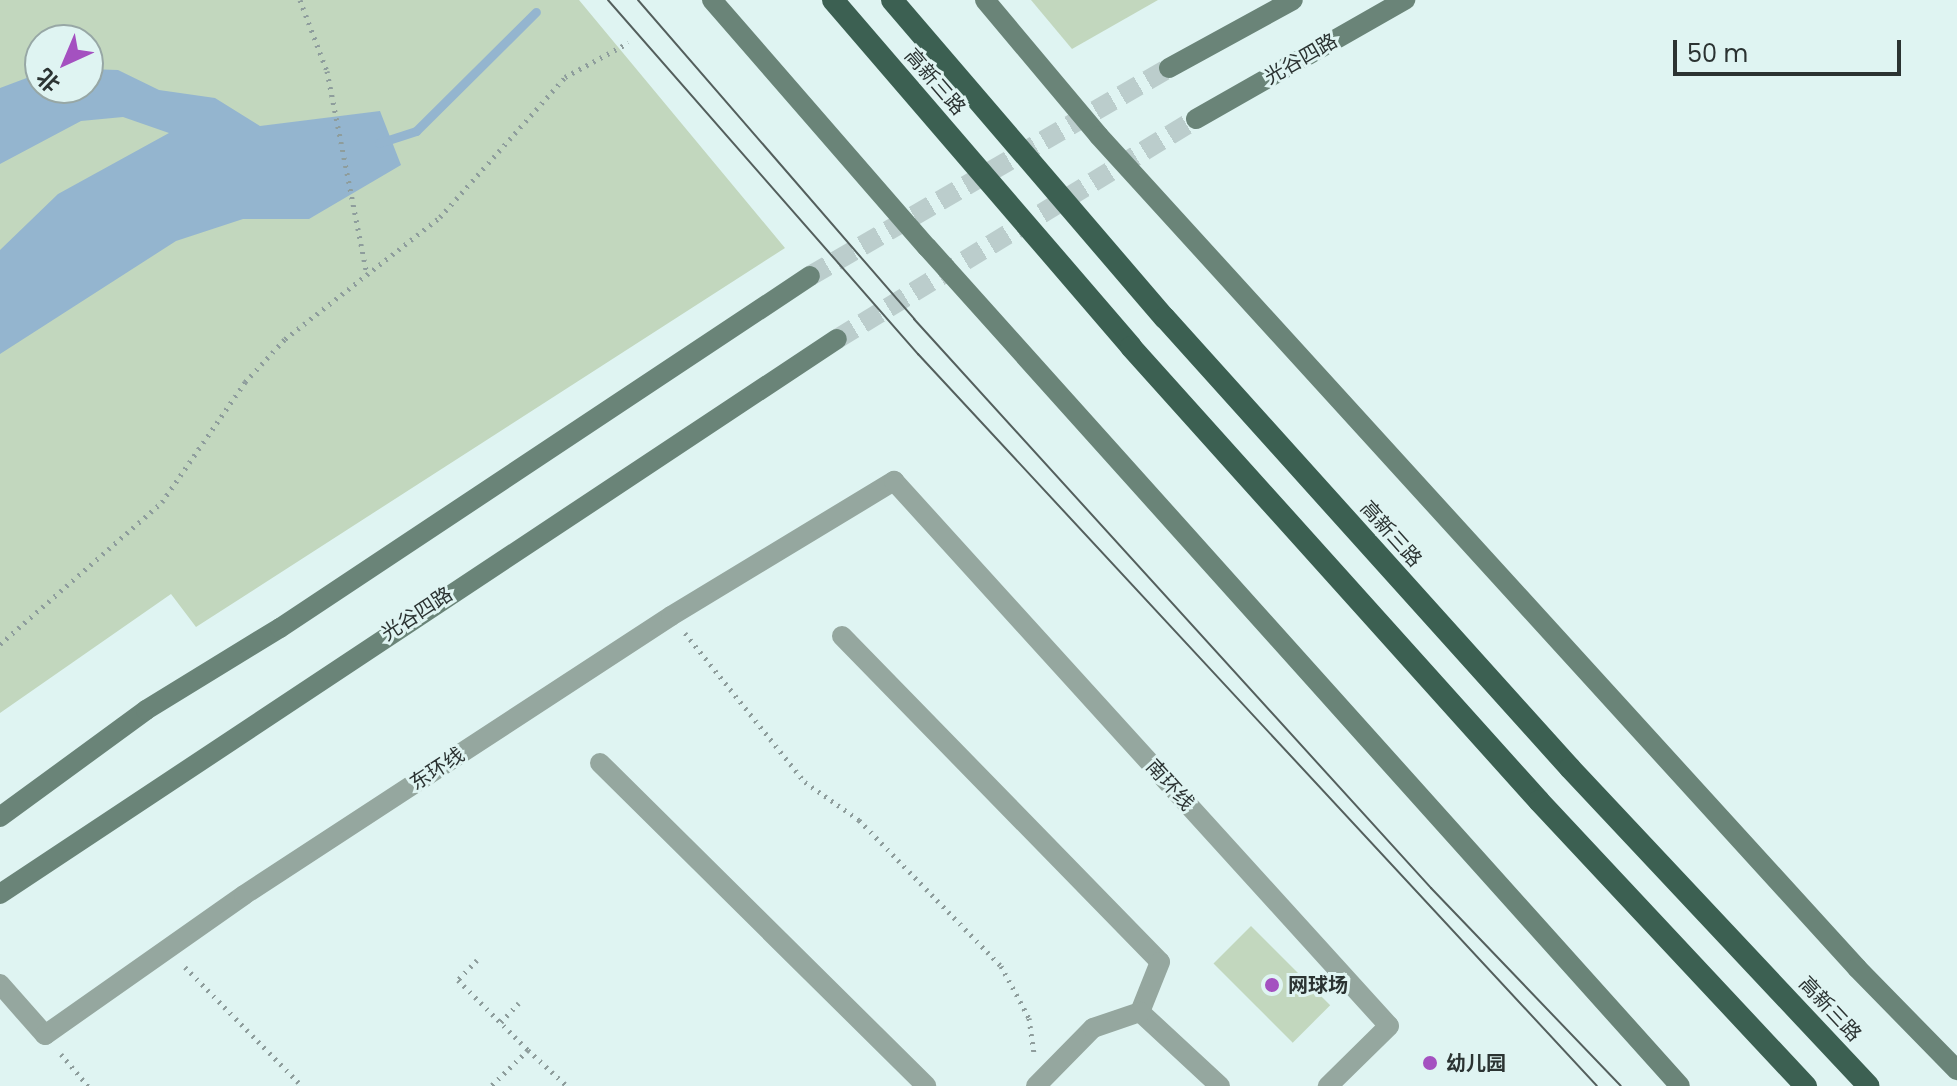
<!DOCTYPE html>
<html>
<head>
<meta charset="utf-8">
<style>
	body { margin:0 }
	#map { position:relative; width:1957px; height:1086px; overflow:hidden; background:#dff4f2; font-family:Poppins,"Noto Sans SC",sans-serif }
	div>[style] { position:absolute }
	.green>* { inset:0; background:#c2d7be; transform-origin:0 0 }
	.water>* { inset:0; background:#94b5cf }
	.stream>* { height:9px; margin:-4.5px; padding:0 4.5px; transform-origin:4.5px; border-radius:4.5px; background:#94b5cf }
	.secondary-tunnel>* { height:20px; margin-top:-10px; transform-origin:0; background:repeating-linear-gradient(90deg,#bbcdcc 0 20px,transparent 0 30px) }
	.path>* { height:5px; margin-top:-2.5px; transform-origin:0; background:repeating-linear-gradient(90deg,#8e9d9c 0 2px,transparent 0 8px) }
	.minor>* { height:20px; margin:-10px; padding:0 10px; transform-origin:10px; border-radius:10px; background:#95a79f }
	.secondary>* { height:20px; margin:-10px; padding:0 10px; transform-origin:10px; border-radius:10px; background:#6a8478 }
	.tram>* { height:2px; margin:-1px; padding:0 1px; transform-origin:1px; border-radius:1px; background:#545f5d }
	.trunk-bridge>* { height:22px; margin:-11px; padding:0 11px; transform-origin:11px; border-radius:11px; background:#3c6052 }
	.dots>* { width:22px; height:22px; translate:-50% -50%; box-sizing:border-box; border:4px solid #dff4f2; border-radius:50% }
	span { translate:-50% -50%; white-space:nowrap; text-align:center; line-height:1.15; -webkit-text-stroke:6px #dff4f2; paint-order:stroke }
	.street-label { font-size:20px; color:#2b3332 }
	.poi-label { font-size:20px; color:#2b3332; font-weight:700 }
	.left { translate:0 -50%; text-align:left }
	.north { position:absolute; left:24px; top:24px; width:80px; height:80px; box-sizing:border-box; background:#dff4f2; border:2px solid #97a7a5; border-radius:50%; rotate:224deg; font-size:22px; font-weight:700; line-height:32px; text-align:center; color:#2b3332 }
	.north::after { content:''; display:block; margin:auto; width:28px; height:36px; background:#a451c0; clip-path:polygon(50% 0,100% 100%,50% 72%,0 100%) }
	.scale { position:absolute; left:1673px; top:40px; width:228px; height:36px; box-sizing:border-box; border:4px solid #2b3332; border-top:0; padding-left:10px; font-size:24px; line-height:28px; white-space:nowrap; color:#2b3332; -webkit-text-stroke:6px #dff4f2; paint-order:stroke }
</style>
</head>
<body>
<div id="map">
	<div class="green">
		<div style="clip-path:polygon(evenodd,0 0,579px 0,785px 248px,196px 627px,171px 594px,0 713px,0 0,40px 40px,88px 40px,88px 88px,40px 88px,40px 40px)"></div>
		<div style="clip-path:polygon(1031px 0,1158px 0,1072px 49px)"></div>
		<div style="left:1251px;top:926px;width:112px;height:53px;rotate:45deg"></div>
	</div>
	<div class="water">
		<div style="clip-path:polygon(88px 69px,118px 70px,159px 90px,215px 98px,260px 126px,380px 111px,401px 165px,309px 219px,243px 219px,176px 241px,0 354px,0 250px,58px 194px,169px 133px,123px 117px,81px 121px,0 164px,0 88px,40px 73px,40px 88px,88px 88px)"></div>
	</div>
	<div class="stream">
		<div style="left:379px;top:143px;width:39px;rotate:-18deg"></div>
		<div style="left:416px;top:131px;width:169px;rotate:-44.8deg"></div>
	</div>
	<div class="secondary-tunnel">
		<div style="left:810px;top:276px;width:415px;rotate:-30.1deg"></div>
		<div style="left:837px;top:339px;width:421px;rotate:-31.5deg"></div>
	</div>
	<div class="path">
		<div style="left:300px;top:0;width:76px;rotate:69.2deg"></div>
		<div style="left:327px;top:71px;width:207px;rotate:78.9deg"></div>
		<div style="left:685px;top:633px;width:191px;rotate:51.2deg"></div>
		<div style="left:805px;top:782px;width:66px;rotate:35.1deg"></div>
		<div style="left:859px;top:820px;width:204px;rotate:45.8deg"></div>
		<div style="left:1001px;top:966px;width:59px;rotate:61.7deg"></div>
		<div style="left:1029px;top:1018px;width:36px;rotate:82deg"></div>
		<div style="left:0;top:644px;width:215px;rotate:-41.2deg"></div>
		<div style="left:162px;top:502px;width:146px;rotate:-55.3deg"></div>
		<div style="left:245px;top:382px;width:59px;rotate:-47.1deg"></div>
		<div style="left:285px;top:339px;width:197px;rotate:-38.2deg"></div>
		<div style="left:440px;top:217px;width:188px;rotate:-48.2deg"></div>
		<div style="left:565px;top:77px;width:72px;rotate:-28.4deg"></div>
		<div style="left:477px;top:960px;width:28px;rotate:134deg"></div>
		<div style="left:458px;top:980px;width:99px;rotate:45deg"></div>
		<div style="left:528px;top:1050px;width:52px;rotate:135.8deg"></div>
		<div style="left:185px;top:967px;width:167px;rotate:45.5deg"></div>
		<div style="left:501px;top:1022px;width:26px;rotate:-47deg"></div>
		<div style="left:528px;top:1050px;width:53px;rotate:42.7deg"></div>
		<div style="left:61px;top:1054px;width:42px;rotate:49.8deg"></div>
	</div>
	<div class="minor">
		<div style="left:842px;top:636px;width:455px;rotate:45.7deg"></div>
		<div style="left:1160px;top:962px;width:54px;rotate:111.8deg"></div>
		<div style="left:1140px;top:1012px;width:109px;rotate:42.8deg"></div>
		<div style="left:600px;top:763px;width:459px;rotate:44.7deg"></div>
		<div style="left:0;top:984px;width:68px;rotate:48.6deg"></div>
		<div style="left:45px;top:1035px;width:243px;rotate:-35.1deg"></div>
		<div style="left:244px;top:895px;width:510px;rotate:-33.16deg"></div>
		<div style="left:671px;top:616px;width:261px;rotate:-31.2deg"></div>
		<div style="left:894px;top:481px;width:736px;rotate:47.75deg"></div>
		<div style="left:1389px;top:1026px;width:86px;rotate:135.5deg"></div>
		<div style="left:1036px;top:1086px;width:81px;rotate:-45.5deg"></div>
		<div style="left:1093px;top:1028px;width:50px;rotate:-18.8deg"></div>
	</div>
	<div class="secondary">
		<div style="left:712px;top:0;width:327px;rotate:49deg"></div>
		<div style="left:927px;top:247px;width:1127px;rotate:48.09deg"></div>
		<div style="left:985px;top:0;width:177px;rotate:50deg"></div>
		<div style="left:1099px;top:136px;width:1126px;rotate:47.66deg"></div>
		<div style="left:1857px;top:968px;width:143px;rotate:45.6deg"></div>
		<div style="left:1169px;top:68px;width:141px;rotate:-28.7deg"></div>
		<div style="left:1196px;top:119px;width:241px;rotate:-29.7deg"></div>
		<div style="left:0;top:817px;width:181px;rotate:-36.2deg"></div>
		<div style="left:146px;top:710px;width:157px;rotate:-31.5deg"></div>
		<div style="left:280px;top:628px;width:636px;rotate:-33.59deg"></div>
		<div style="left:0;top:894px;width:1004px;rotate:-33.55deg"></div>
	</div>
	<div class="tram">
		<div style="left:608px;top:0;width:471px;rotate:48.8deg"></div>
		<div style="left:918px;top:354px;width:998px;rotate:47.15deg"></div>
		<div style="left:638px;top:0;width:422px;rotate:49.1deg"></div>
		<div style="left:914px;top:319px;width:769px;rotate:47.74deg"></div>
		<div style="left:1431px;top:888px;width:274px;rotate:46.2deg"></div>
	</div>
	<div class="trunk-bridge">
		<div style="left:833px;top:0;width:457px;rotate:49.3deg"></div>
		<div style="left:1131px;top:347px;width:610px;rotate:48.05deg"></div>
		<div style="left:1539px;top:801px;width:391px;rotate:46.9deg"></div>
		<div style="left:892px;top:0;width:419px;rotate:49.4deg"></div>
		<div style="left:1165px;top:318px;width:605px;rotate:48.01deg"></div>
		<div style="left:1570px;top:768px;width:436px;rotate:46.8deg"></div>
	</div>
	<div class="dots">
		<div style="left:1272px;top:985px;background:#a451c0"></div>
		<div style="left:1430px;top:1063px;background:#a451c0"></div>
	</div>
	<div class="street-label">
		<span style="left:1301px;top:59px;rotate:-30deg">光谷四路</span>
		<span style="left:935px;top:82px;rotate:49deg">高新三路</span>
		<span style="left:1391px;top:534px;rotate:48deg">高新三路</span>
		<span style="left:417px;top:614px;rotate:-33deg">光谷四路</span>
		<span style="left:437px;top:769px;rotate:-33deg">东环线</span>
		<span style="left:1170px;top:785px;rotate:48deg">南环线</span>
		<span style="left:1830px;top:1009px;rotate:47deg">高新三路</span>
	</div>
	<div class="poi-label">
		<span class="left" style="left:1288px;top:985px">网球场</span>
		<span class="left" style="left:1446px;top:1063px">幼儿园</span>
	</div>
	<div class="north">北</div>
	<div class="scale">50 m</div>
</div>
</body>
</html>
